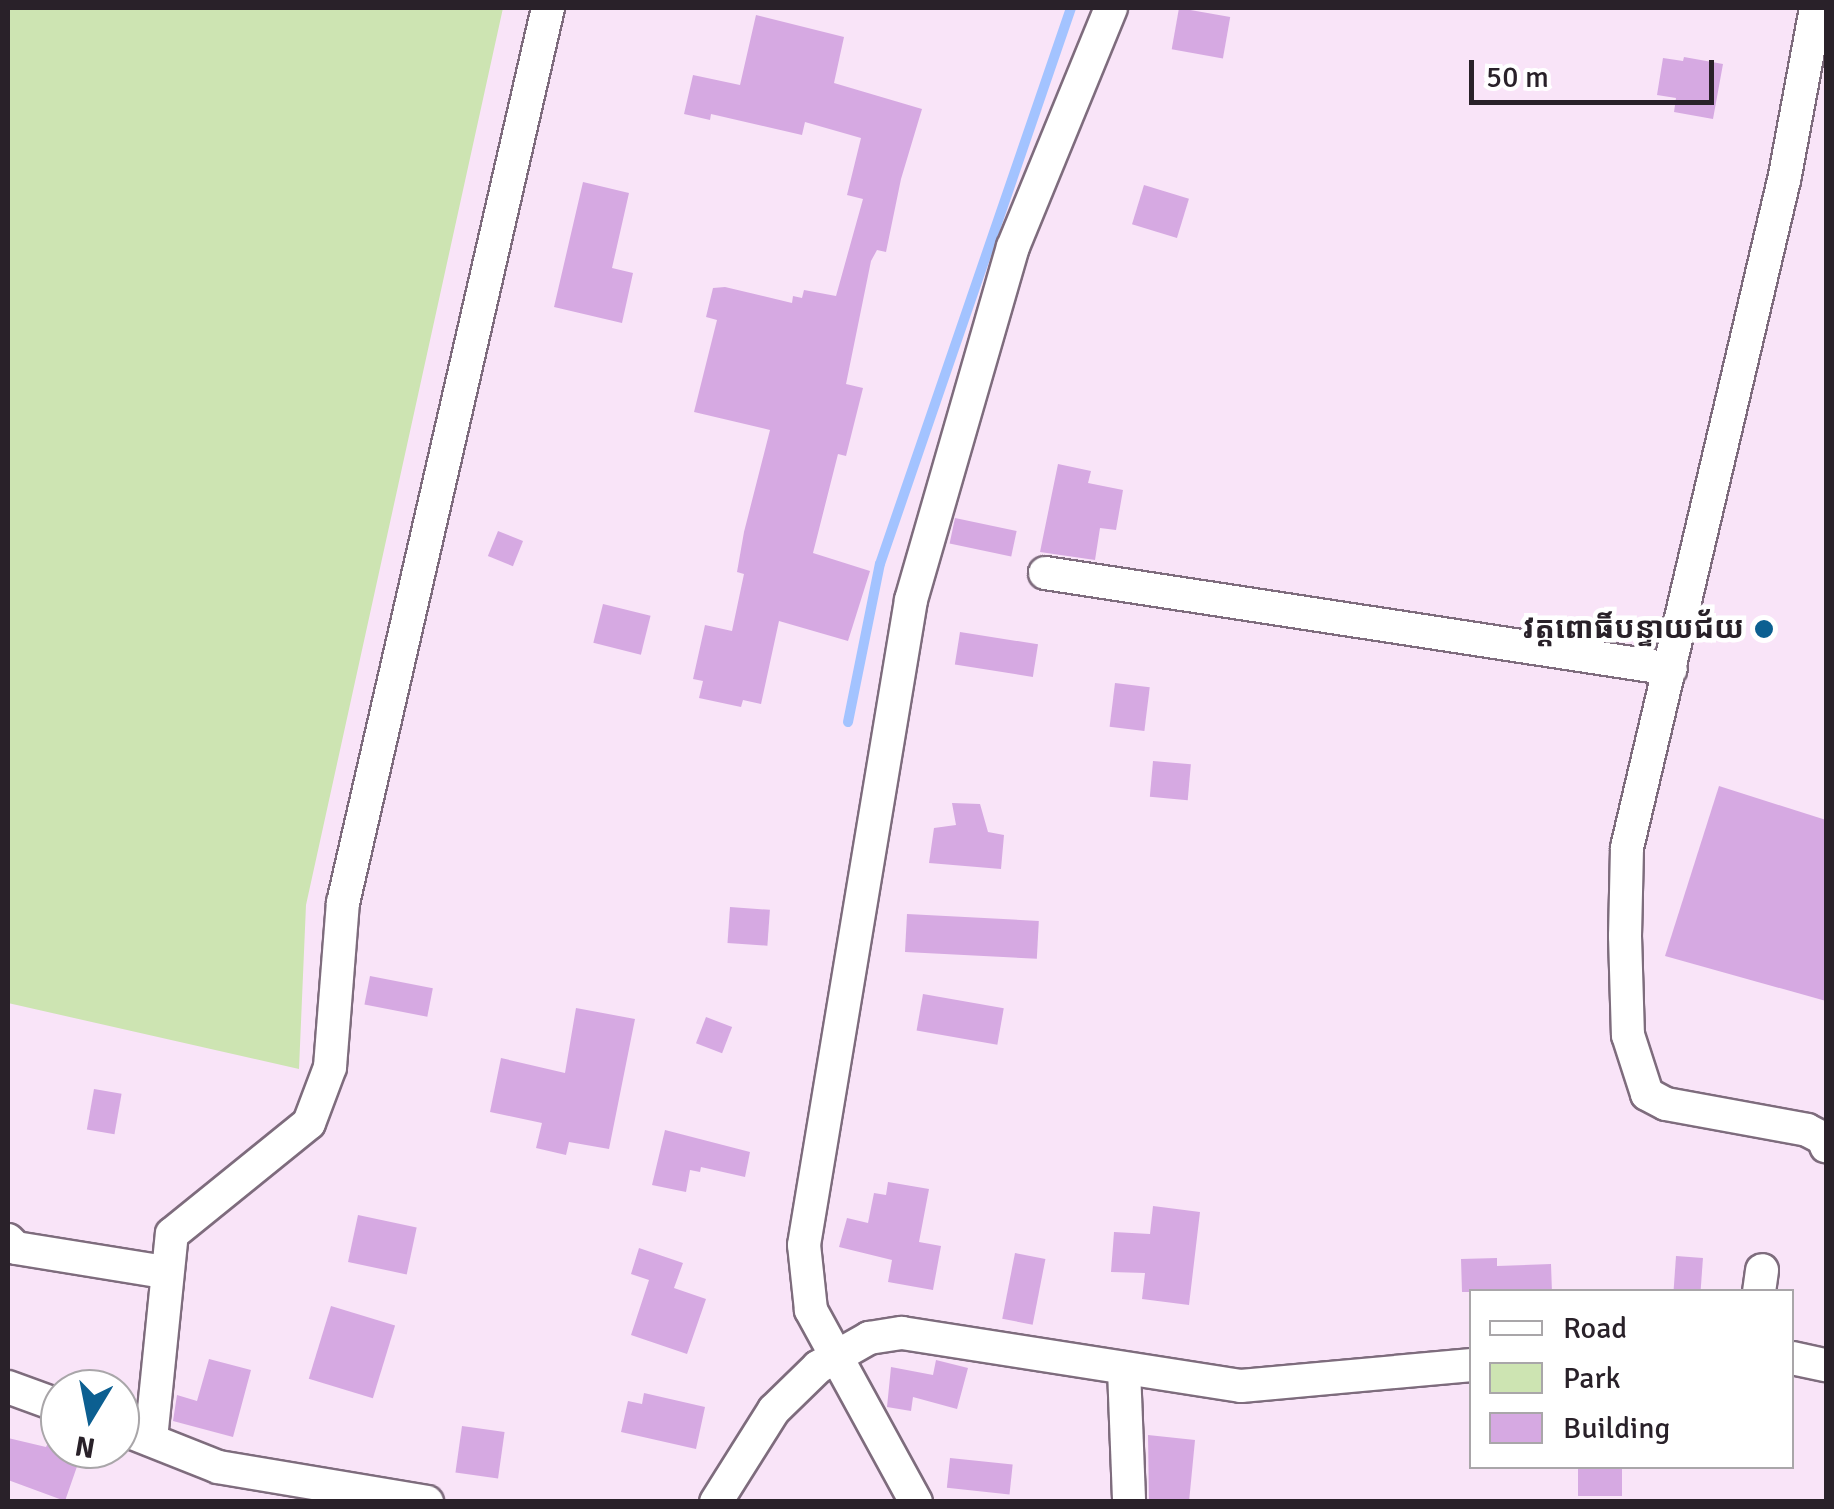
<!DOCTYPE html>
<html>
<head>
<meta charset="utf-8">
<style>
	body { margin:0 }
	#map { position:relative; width:1834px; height:1509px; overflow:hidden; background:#f9e4f8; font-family:Signika,"Noto Sans Khmer",sans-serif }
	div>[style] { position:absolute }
	.green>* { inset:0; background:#cde4b2 }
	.stream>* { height:10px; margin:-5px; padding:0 5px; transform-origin:5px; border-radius:5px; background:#a3c3ff }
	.building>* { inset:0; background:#d6a9e2; transform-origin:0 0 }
	.roads { filter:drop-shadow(2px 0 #7e6c7d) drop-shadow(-2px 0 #7e6c7d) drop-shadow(0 2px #7e6c7d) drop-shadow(0 -2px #7e6c7d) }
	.minor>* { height:32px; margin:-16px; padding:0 16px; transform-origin:16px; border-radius:16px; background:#fff }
	.dots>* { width:28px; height:28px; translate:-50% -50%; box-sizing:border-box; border:5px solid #fff; border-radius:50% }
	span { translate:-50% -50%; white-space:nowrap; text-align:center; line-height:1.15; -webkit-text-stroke:9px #fff; paint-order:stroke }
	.poi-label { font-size:30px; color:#292129; font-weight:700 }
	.right { translate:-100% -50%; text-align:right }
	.frame { position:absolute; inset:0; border:10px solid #292129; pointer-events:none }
	.legend { position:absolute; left:1469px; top:1289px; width:325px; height:180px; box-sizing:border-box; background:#fff; border:2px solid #a9a6a9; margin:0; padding:12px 18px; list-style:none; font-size:30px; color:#292129 }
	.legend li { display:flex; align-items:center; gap:20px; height:50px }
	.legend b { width:50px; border:2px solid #a9a6a9 }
	.north { position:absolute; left:40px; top:1369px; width:100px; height:100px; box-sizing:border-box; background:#fff; border:2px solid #a9a6a9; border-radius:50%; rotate:190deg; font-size:28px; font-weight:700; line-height:40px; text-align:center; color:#292129 }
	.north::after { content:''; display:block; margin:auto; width:35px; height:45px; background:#0c5f91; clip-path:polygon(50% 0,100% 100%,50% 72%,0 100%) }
	.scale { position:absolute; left:1469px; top:60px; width:245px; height:45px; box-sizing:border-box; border:5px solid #292129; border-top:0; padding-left:12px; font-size:30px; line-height:35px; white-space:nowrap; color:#292129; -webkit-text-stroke:8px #fff; paint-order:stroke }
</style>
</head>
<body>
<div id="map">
	<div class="green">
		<div style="clip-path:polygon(8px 8px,503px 8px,306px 905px,299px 1069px,8px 1003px)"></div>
	</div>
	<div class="stream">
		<div style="left:848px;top:722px;width:161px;rotate:-78.6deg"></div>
		<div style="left:880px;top:564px;width:588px;rotate:-71.04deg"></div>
	</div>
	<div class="building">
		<div style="left:1179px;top:8px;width:52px;height:42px;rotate:10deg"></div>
		<div style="clip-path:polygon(756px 15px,844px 37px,834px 83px,922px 109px,901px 179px,886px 252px,877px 250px,871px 261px,846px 384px,863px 388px,846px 456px,838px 454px,813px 553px,870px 571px,848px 641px,779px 621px,761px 704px,743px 700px,741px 707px,699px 698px,703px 681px,693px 679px,705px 625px,732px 631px,744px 574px,737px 572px,744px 532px,770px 430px,694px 412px,717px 320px,706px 317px,713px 288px,725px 287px,792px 303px,793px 296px,802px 298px,804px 290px,836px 296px,863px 199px,847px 195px,861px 138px,805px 122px,802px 135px,711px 114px,710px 120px,684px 114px,693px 75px,740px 85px)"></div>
		<div style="clip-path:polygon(1684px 57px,1723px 64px,1713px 119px,1674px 112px,1676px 98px,1657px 95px,1663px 58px,1683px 61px)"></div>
		<div style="clip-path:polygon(583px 182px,629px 193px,612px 268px,633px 273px,622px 323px,554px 307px)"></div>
		<div style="left:1144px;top:185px;width:47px;height:41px;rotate:17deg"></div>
		<div style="clip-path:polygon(1058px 464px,1091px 471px,1088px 483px,1123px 490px,1116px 530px,1100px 528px,1095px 560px,1040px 552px)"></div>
		<div style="left:955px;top:518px;width:63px;height:26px;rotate:12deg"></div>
		<div style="left:498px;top:531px;width:27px;height:27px;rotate:22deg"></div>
		<div style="left:603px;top:604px;width:49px;height:40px;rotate:14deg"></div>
		<div style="left:960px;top:632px;width:79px;height:33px;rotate:9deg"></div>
		<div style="left:1115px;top:683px;width:35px;height:44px;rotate:7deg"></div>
		<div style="left:1153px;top:761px;width:38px;height:36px;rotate:5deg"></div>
		<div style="clip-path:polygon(1719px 786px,1826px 820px,1826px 1001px,1665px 956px)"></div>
		<div style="clip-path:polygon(952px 803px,980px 804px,988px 832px,1004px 835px,1001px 869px,929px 863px,934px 828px,956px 825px)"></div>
		<div style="left:730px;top:907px;width:40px;height:36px;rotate:4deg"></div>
		<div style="left:907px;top:914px;width:132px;height:38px;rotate:3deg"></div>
		<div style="left:370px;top:976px;width:64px;height:29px;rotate:11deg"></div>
		<div style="left:923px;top:994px;width:82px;height:37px;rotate:10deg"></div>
		<div style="clip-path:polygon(576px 1008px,635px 1019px,609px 1149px,569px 1142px,566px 1155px,536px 1148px,542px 1123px,490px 1112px,501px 1058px,565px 1073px)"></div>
		<div style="left:706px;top:1017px;width:28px;height:28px;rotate:21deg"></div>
		<div style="left:94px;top:1089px;width:28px;height:41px;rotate:10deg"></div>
		<div style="clip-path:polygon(665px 1130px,750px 1152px,745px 1177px,701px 1167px,700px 1172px,690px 1170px,686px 1192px,652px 1185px)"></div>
		<div style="clip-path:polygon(888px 1182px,929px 1189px,919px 1242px,941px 1246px,933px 1290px,888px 1282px,892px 1260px,839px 1247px,847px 1218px,868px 1223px,874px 1193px,886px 1195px)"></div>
		<div style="clip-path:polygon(1153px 1206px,1200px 1212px,1189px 1305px,1142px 1299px,1145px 1273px,1111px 1272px,1114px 1232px,1150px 1234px)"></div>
		<div style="left:358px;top:1215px;width:60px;height:48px;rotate:12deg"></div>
		<div style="clip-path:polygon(639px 1248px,683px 1263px,674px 1288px,706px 1299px,687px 1354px,631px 1335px,649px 1280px,631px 1274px)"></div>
		<div style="left:1015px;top:1253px;width:31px;height:67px;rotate:11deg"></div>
		<div style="left:1676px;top:1256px;width:27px;height:36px;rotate:4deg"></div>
		<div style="clip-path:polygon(1497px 1258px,1497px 1266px,1551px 1264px,1552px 1292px,1462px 1292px,1461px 1259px)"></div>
		<div style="left:331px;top:1306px;width:67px;height:76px;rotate:17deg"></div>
		<div style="clip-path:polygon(209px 1359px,251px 1370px,233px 1437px,173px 1421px,177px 1395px,197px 1401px)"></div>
		<div style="clip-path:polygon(936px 1360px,968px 1368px,957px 1409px,913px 1397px,911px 1411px,887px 1407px,891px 1367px,933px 1375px)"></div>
		<div style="clip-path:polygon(644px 1393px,705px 1407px,696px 1449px,621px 1432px,628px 1401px,642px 1404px)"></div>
		<div style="left:462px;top:1426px;width:43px;height:47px;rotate:8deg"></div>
		<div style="clip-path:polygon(1148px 1435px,1195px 1440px,1189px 1502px,1149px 1502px)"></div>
		<div style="clip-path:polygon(8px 1438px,46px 1447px,48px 1443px,81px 1455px,65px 1501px,8px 1480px)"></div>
		<div style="left:950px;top:1458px;width:63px;height:30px;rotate:6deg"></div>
		<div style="left:1578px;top:1466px;width:44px;height:30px"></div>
	</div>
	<div class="roads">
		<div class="minor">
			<div style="left:1816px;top:8px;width:175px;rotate:100.5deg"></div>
			<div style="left:1784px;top:180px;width:686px;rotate:103.23deg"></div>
			<div style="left:1627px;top:848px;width:88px;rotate:91.3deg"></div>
			<div style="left:1625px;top:936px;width:99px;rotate:88.3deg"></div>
			<div style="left:1628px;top:1035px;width:62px;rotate:72.1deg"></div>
			<div style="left:1647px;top:1094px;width:21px;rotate:28deg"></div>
			<div style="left:1666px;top:1104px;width:143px;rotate:10.4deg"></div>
			<div style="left:1807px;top:1130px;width:18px;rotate:27deg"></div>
			<div style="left:1823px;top:1138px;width:9px;rotate:69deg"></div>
			<div style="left:1045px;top:573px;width:633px;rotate:8.72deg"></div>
			<div style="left:8px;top:1240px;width:11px;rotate:45deg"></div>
			<div style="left:16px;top:1248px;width:151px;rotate:9.2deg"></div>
			<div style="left:1759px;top:1292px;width:22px;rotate:-82deg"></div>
			<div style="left:1792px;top:1358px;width:35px;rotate:12deg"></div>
			<div style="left:1124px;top:1369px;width:133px;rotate:87.8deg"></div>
			<div style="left:8px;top:1387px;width:55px;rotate:20.1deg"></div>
			<div style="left:120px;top:1428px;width:105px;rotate:21.7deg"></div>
			<div style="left:218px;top:1467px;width:212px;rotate:9.5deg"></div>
			<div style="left:151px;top:1439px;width:206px;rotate:-84.2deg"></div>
			<div style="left:172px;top:1234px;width:176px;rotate:-39deg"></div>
			<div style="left:309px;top:1123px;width:60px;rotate:-69.4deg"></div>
			<div style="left:330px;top:1067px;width:165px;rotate:-85.5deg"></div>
			<div style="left:343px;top:903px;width:918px;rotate:-77.1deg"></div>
			<div style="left:716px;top:1502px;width:109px;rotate:-57.8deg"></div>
			<div style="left:774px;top:1410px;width:62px;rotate:-44.3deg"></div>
			<div style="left:818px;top:1367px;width:59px;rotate:-29.6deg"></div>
			<div style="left:869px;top:1338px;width:33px;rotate:-9deg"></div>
			<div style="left:902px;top:1333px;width:343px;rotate:8.9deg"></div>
			<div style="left:1241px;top:1386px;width:232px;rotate:-5.2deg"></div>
			<div style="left:916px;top:1502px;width:219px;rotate:-118.7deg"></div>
			<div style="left:811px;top:1310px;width:65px;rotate:-96.1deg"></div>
			<div style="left:804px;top:1245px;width:654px;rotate:-80.58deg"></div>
			<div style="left:911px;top:600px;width:367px;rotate:-73.9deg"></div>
			<div style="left:1013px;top:247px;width:258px;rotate:-67.7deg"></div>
		</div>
	</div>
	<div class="dots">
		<div style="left:1764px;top:629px;background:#0c5f91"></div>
	</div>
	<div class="poi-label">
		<span class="right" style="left:1744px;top:629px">វត្តពោធិ៍បន្ទាយជ័យ</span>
	</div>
	<div class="frame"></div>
	<ul class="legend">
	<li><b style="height:12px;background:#fff"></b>Road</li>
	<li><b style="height:28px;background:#cde4b2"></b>Park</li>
	<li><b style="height:28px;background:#d6a9e2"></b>Building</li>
	</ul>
	<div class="north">N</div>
	<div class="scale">50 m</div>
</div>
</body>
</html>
